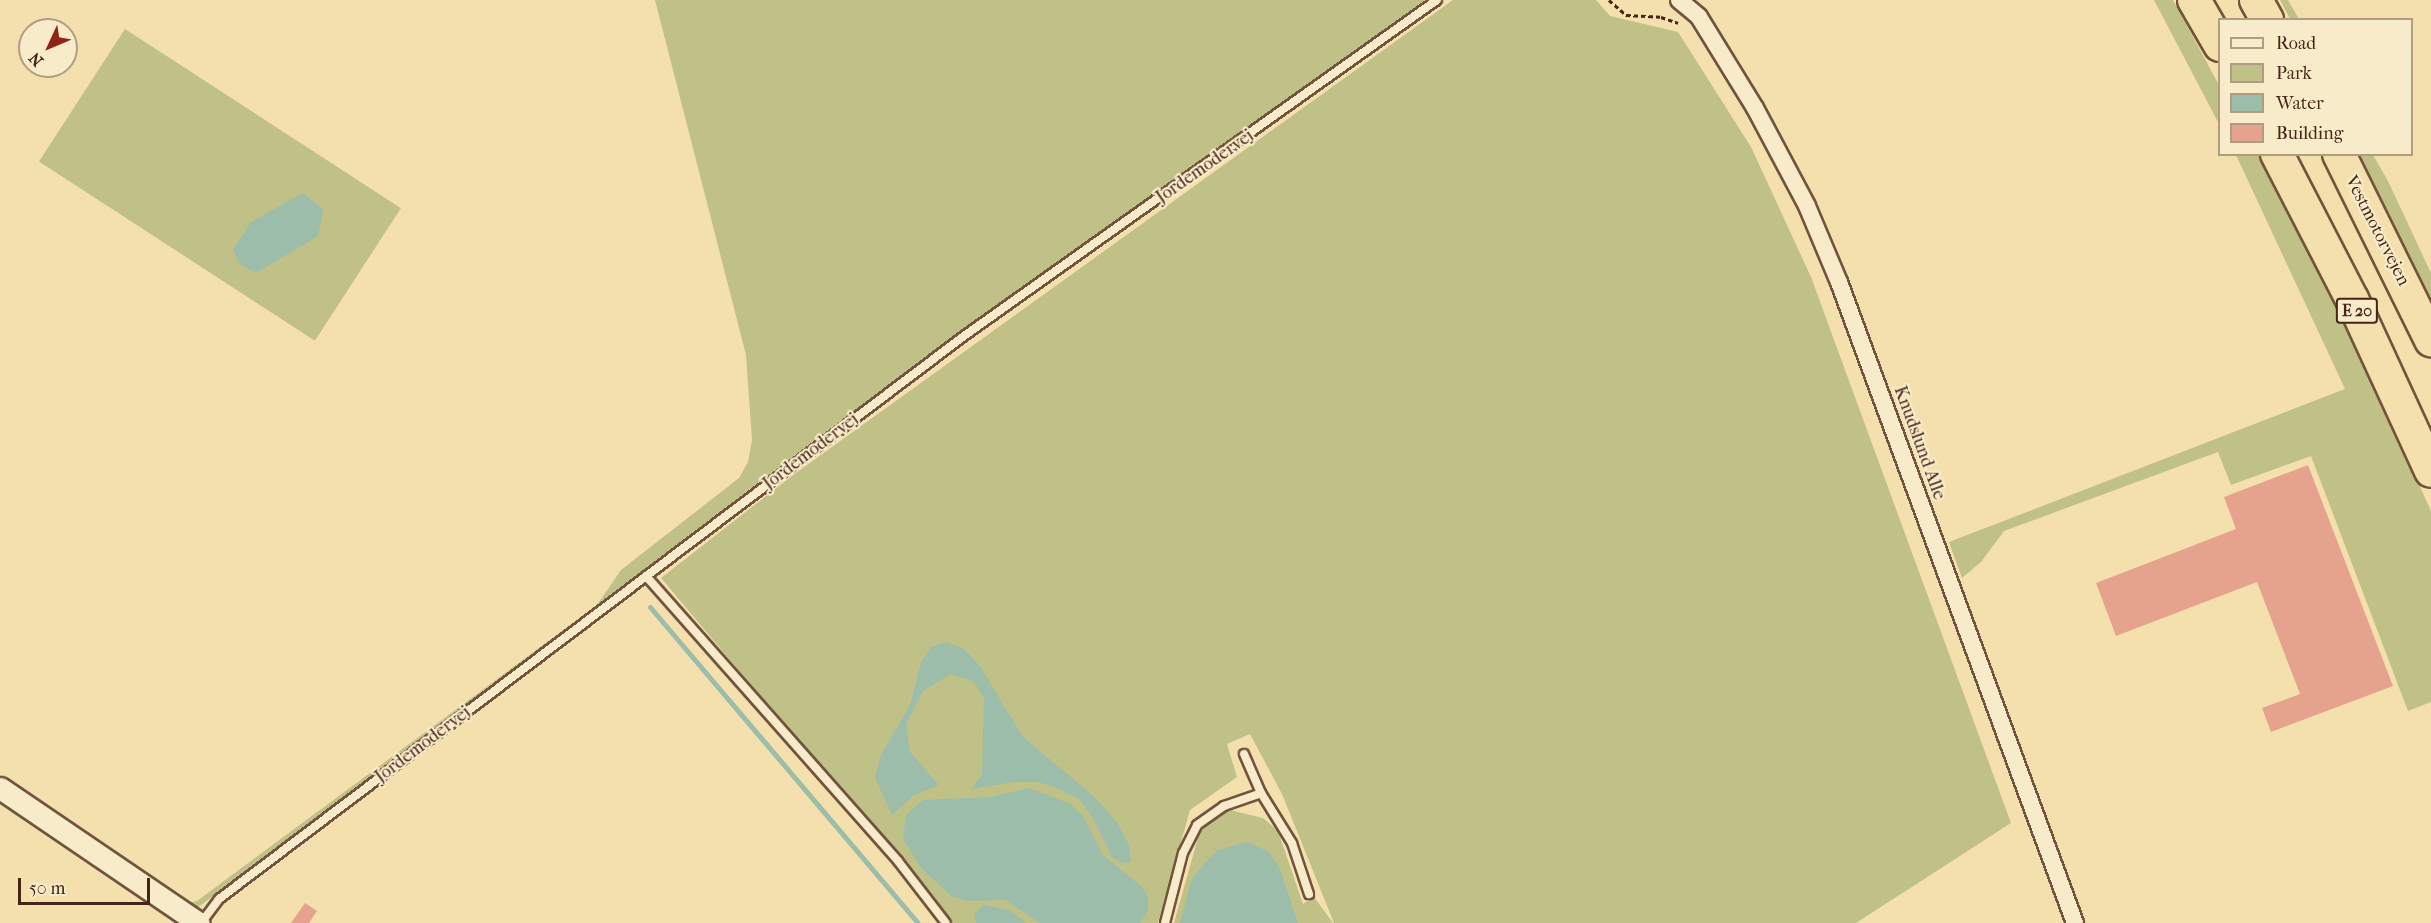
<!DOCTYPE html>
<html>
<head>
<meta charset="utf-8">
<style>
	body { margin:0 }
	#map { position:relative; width:2431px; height:923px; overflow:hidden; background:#f4e0ad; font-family:"IM FELL French Canon",serif }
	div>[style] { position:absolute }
	.green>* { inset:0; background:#c0c186; transform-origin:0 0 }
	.water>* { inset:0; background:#9cbda9 }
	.stream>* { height:5px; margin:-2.5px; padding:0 2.5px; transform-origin:2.5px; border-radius:2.5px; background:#9cbda9 }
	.building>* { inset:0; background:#e5a38e }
	.path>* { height:3px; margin-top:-1.5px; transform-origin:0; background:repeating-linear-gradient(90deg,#462519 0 4.5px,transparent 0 7.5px) }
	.roads { filter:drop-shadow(2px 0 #72543e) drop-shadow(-2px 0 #72543e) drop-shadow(0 2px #72543e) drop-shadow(0 -2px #72543e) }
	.service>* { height:8px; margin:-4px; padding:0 4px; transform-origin:4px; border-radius:4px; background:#f8ebca }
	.minor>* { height:16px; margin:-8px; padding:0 8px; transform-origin:8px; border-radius:8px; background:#f8ebca }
	.tertiary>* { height:21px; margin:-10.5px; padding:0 10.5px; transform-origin:10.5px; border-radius:10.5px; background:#f8ebca }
	.motorway>* { height:32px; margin:-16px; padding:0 16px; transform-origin:16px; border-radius:16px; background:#f4e0ad }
	span { translate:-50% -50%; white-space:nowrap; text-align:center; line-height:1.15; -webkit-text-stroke:4.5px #f8ebca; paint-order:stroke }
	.shield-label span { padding:2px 4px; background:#f8ebca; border:2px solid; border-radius:4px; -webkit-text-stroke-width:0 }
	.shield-label { font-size:16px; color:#462519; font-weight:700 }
	.street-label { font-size:18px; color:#462519 }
	.legend { position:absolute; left:2218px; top:18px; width:195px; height:138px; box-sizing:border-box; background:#f8ebca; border:2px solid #b19c83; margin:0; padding:8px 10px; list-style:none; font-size:18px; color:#462519 }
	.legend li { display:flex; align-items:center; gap:12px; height:30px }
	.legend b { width:30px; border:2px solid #b19c83 }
	.north { position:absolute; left:18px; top:18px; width:60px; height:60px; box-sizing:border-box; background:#f8ebca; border:2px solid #b19c83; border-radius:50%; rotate:226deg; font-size:16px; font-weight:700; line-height:24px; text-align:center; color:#462519 }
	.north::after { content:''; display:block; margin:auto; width:21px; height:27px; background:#8f2418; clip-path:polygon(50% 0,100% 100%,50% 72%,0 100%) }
	.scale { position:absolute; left:18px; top:878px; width:132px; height:27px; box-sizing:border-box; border:3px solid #462519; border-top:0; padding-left:8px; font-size:18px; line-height:21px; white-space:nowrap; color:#462519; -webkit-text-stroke:4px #f8ebca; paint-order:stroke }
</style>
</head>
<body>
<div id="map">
	<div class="green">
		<div style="clip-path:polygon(655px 0,1425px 0,836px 424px,200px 906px,193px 909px,0 783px,0 776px,176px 895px,188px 903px,197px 901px,597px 605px,621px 570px,739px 478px,748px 462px,752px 440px,746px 355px)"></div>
		<div style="clip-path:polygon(1453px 0,1596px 0,1610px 16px,1678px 32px,1751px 147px,1811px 277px,2011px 823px,1856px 923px,1334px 923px,1282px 794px,1250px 734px,1227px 744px,1237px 777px,1190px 810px,1158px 923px,951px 923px,661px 578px,793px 475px)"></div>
		<div style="clip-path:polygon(2154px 0,2173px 0,2219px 85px,2219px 124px)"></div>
		<div style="clip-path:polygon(2280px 0,2288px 0,2299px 19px,2290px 19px)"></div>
		<div style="left:125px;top:29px;width:329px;height:158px;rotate:33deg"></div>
		<div style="clip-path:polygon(2236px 155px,2258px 155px,2276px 188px,2371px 378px,2431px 511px,2431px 702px,2408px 711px,2311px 456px,2231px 485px,2218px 452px,2004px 531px,1981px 562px,1962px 578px,1949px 542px,2345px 389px)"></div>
		<div style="clip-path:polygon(2358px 155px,2373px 155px,2388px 181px,2431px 273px,2431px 299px)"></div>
		<div style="clip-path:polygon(1230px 810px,1263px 818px,1278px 831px,1303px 904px,1314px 897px,1333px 923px,1174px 923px,1199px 834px,1212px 819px)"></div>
	</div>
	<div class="water">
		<div style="clip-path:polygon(303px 193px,323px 209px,318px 236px,256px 273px,240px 264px,233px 250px,251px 222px)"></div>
		<div style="clip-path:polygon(947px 642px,964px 649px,980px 666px,1022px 736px,1097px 799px,1118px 824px,1129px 845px,1131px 862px,1123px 863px,1112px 857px,1093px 818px,1079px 799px,1055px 787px,1037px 782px,1014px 782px,971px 789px,982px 774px,984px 697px,973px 681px,951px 674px,923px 691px,906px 724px,910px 752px,939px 785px,914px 795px,892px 815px,875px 778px,881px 755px,910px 705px,921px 662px,931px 647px)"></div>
		<div style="clip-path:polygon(1029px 788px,1071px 804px,1084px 817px,1103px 855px,1142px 887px,1148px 898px,1148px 911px,1140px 923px,1040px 923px,1005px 900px,967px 901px,951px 896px,921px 868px,903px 839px,906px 815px,923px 800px,990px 797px)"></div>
		<div style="clip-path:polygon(1247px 842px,1269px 852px,1280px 869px,1298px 923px,1180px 923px,1192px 879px,1204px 864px,1218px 850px)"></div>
		<div style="clip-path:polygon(984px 905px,1009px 910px,1027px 923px,976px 923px,974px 914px)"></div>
	</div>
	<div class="stream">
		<div style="left:650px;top:607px;width:414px;rotate:49.7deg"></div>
	</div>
	<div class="building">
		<div style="clip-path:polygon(2308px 465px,2393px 686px,2271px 732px,2262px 708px,2300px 694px,2257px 582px,2116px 636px,2096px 583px,2236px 529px,2224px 497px)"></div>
		<div style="clip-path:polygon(305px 903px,317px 911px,309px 923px,291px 923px)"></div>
	</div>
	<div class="path">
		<div style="left:1609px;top:0;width:23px;rotate:41deg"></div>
		<div style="left:1626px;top:15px;width:35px;rotate:3deg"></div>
		<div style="left:1661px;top:17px;width:18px;rotate:19deg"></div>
	</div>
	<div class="roads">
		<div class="service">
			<div style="left:646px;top:576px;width:380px;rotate:48.5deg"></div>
			<div style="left:898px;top:861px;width:78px;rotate:52.3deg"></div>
			<div style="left:1244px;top:754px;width:43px;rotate:66.4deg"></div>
			<div style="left:201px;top:923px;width:30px;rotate:-53deg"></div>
			<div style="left:219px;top:899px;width:934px;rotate:-37.08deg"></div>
			<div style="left:964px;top:336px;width:580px;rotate:-35.39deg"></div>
			<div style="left:1165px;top:923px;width:72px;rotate:-75.6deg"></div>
			<div style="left:1183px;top:853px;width:31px;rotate:-63deg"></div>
			<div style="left:1197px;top:825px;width:33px;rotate:-35deg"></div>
			<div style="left:1224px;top:806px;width:39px;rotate:-19deg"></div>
			<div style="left:1261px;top:793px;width:59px;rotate:58.2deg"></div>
			<div style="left:1292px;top:843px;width:54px;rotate:71.6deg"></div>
		</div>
		<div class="minor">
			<div style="left:1679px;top:0;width:26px;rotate:40deg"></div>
			<div style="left:1699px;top:17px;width:107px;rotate:58.4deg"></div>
			<div style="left:1755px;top:108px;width:111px;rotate:62deg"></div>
			<div style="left:1807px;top:206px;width:82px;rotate:67.2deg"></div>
			<div style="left:1839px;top:282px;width:683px;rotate:69.79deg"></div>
		</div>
		<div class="tertiary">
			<div style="left:0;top:788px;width:240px;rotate:34.2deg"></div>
		</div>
		<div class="motorway">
			<div style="left:2194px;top:0;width:52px;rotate:60deg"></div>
			<div style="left:2256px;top:0;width:23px;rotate:61deg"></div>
			<div style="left:2277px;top:154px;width:163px;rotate:62.7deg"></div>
			<div style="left:2352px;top:299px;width:189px;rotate:65.3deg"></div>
			<div style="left:2339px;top:154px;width:208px;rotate:63.7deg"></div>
		</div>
	</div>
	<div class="shield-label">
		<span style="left:2357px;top:311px">E 20</span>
	</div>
	<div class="street-label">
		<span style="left:1205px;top:167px;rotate:-35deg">Jordemodervej</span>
		<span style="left:2377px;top:231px;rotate:63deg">Vestmotorvejen</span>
		<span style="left:1919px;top:443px;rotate:70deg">Knudslund Alle</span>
		<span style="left:811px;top:452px;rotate:-37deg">Jordemodervej</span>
		<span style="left:423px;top:745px;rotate:-37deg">Jordemodervej</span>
	</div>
	<ul class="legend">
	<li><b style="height:8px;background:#f8ebca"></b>Road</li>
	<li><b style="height:16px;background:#c0c186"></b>Park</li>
	<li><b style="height:16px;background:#9cbda9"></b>Water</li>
	<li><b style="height:16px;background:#e5a38e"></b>Building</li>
	</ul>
	<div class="north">N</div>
	<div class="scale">50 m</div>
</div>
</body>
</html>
